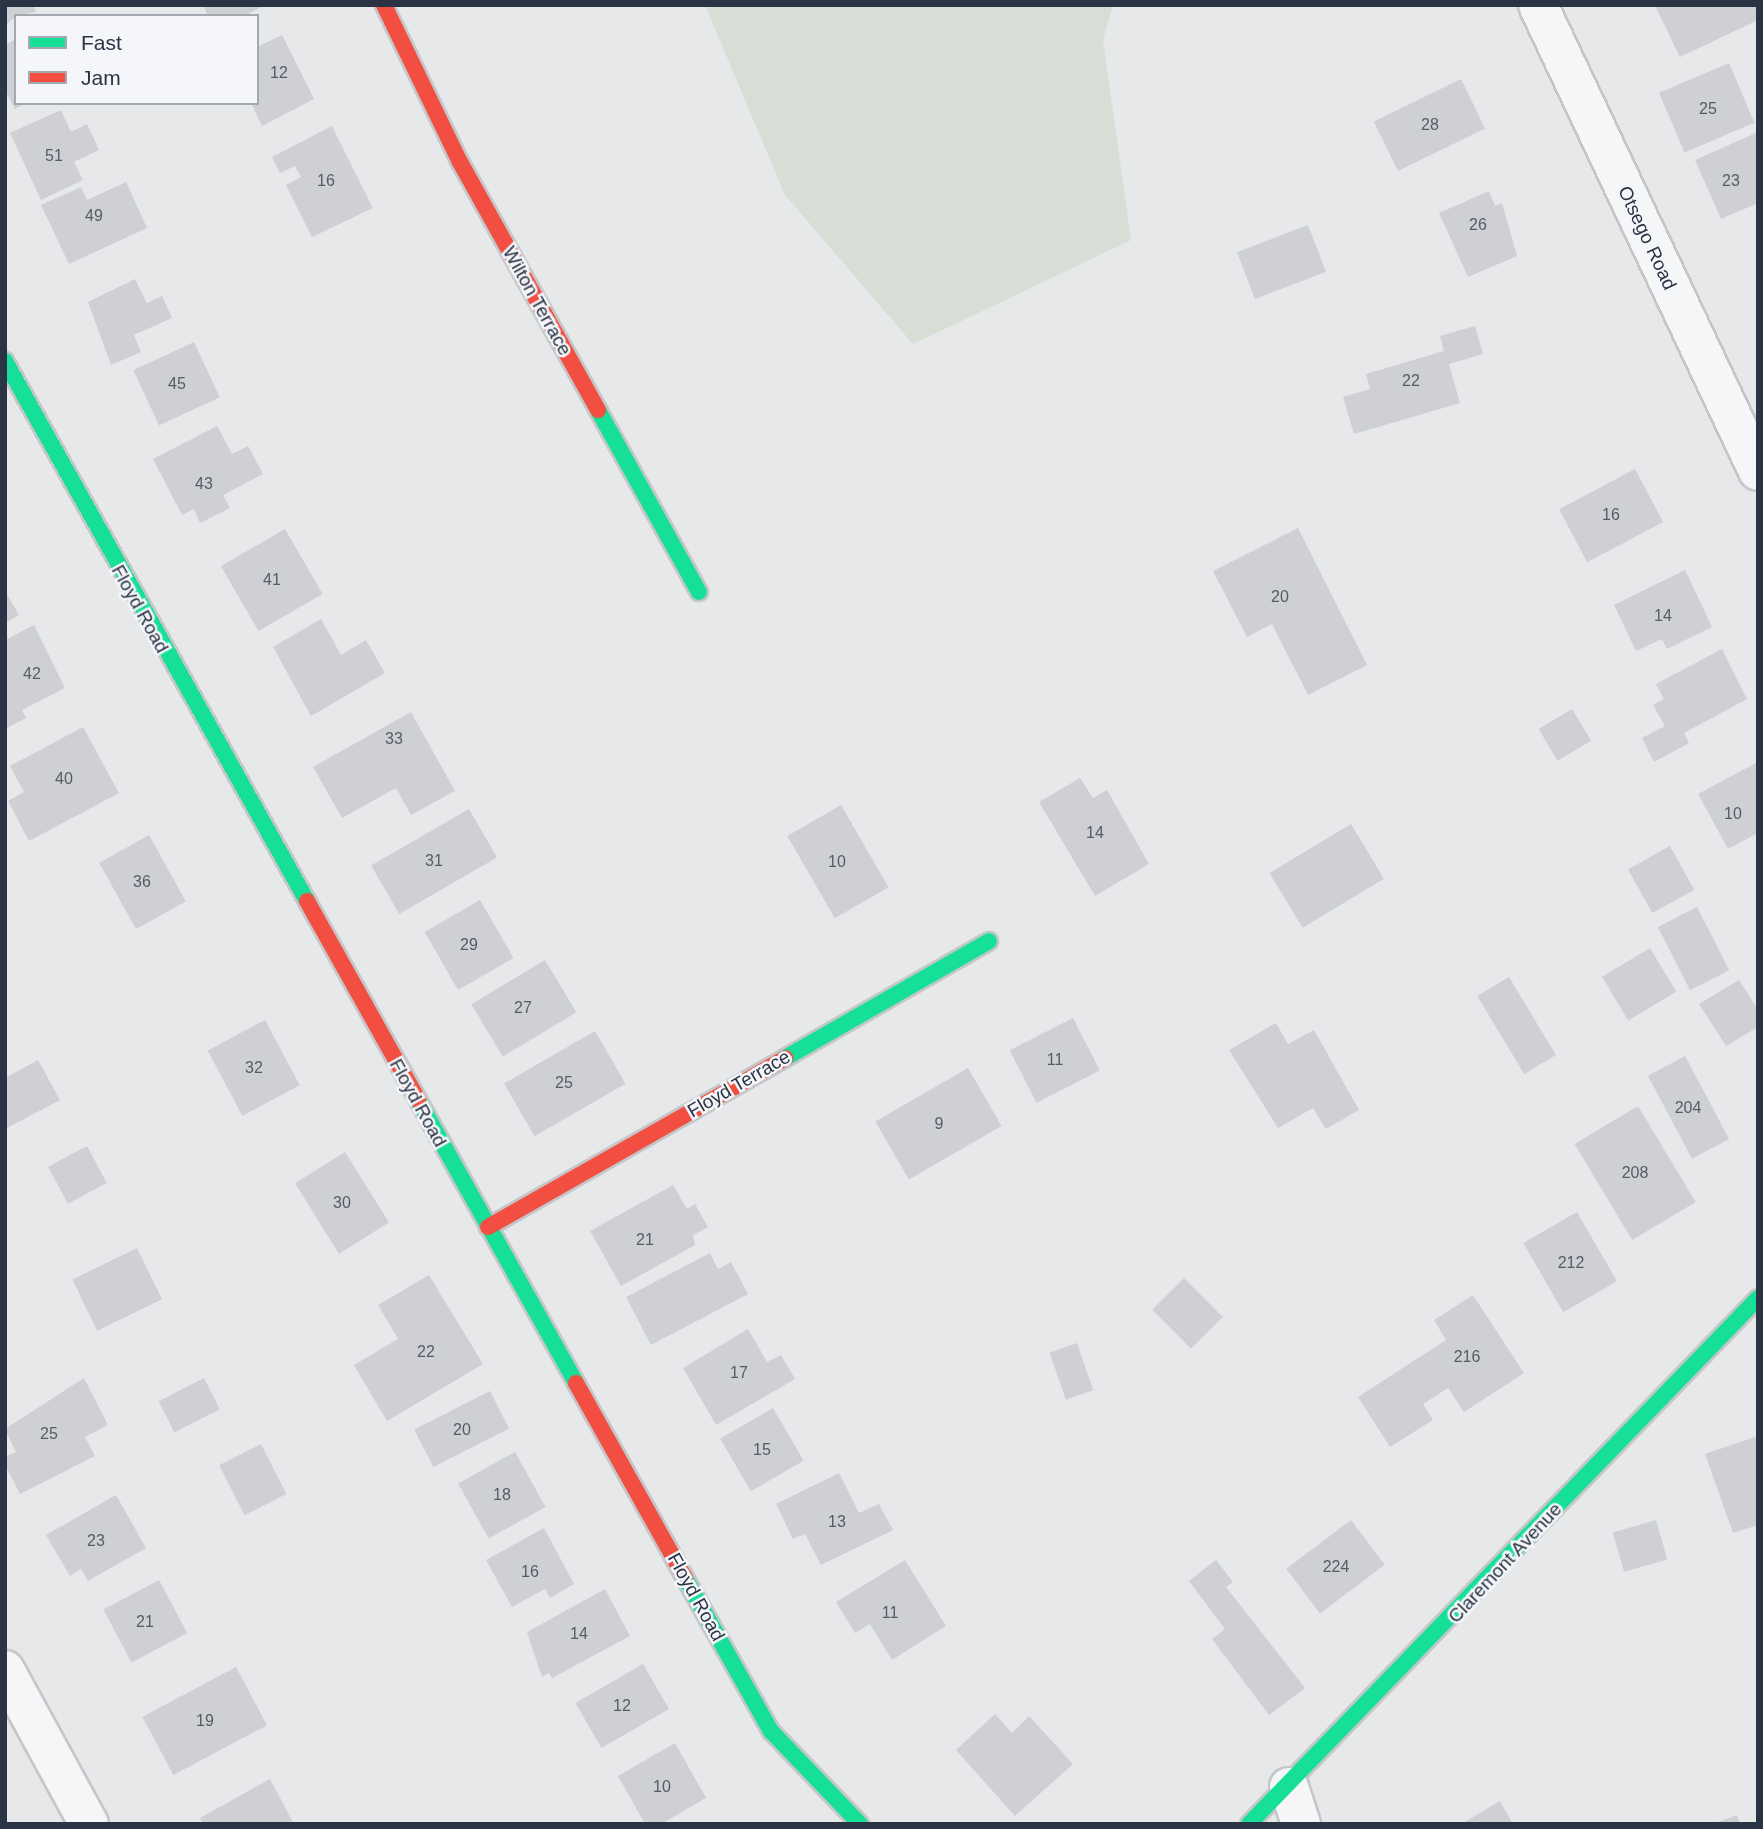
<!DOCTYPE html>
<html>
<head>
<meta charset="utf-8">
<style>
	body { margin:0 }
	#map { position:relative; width:1763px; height:1829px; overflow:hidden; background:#e6e8ea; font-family:Arial,sans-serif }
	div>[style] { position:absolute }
	.green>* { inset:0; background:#d6ded6 }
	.building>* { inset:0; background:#ced0d3; transform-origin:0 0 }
	.roads { filter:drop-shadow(2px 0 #c4c6c8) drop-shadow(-2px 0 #c4c6c8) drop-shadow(0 2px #c4c6c8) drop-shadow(0 -2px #c4c6c8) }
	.street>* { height:38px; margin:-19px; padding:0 19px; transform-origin:19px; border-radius:19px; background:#f5f6f7 }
	.fast>* { height:16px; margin:-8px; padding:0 8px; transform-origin:8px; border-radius:8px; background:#16e098 }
	.jam>* { height:16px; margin:-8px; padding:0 8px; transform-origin:8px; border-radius:8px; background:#f24e42 }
	span { translate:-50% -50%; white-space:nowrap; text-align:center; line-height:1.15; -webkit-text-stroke:5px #f4f6f9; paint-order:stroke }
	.number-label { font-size:16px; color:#545c69 }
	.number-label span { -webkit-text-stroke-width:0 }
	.street-label { font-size:19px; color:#2b3445 }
	.frame { position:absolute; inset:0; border:7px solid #2b3445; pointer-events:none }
	.legend { position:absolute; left:14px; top:14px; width:245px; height:91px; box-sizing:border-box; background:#f4f6f9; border:2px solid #a4a8b1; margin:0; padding:9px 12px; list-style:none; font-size:21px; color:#2b3445 }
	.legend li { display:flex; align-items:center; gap:14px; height:35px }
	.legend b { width:35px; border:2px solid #a4a8b1 }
</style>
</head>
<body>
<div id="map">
	<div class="green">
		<div style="clip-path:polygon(705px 5px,1113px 5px,1103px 40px,1131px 240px,913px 344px,785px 195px)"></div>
	</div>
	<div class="building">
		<div style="clip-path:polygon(5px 5px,33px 5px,36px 12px,16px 16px,5px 26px)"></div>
		<div style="clip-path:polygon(203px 5px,265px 5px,244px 16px,208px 16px)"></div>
		<div style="clip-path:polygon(1662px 5px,1758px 5px,1758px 20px,1680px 57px,1656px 8px)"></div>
		<div style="clip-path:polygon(282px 35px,314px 99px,262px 126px,251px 103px,257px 103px,257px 47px)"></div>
		<div style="clip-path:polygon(16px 39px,16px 103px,25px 103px,15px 109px,5px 90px,5px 45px)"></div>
		<div style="left:1729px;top:63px;width:65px;height:76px;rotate:67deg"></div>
		<div style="left:1461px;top:79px;width:55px;height:97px;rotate:64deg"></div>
		<div style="clip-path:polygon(61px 110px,71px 132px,87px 124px,99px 150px,74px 162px,83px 180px,41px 200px,10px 133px)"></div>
		<div style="clip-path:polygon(332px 126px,373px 208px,312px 237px,286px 185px,301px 177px,295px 166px,280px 173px,272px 157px)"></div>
		<div style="clip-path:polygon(1758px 132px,1758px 203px,1721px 219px,1695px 160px)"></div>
		<div style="clip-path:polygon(126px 182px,147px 228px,69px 264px,41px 205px,81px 187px,87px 200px)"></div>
		<div style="clip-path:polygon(1489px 191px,1495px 206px,1502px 203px,1517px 256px,1468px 277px,1439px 213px)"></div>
		<div style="left:1308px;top:225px;width:50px;height:76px;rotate:69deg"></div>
		<div style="clip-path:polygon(135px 279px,147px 303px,162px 296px,172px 318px,134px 335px,141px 352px,111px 365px,88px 302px)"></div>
		<div style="clip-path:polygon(1475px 326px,1483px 354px,1449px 364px,1460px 403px,1354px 434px,1343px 397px,1370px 389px,1366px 374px,1444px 351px,1440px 336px)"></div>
		<div style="left:194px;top:342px;width:61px;height:67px;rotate:65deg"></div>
		<div style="clip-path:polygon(217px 426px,232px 454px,248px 446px,263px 474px,223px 495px,230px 508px,200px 523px,194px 509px,182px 515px,153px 459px)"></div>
		<div style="left:1635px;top:469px;width:60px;height:86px;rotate:62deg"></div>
		<div style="clip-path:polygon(1298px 528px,1367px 665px,1308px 695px,1272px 624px,1247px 637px,1213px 571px)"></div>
		<div style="left:285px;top:529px;width:75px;height:74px;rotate:60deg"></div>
		<div style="clip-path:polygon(1685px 570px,1712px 627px,1667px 649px,1662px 639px,1636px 651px,1614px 605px)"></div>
		<div style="clip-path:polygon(5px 591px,19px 615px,5px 623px)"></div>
		<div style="clip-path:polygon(321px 619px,341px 655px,366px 640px,385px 673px,311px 716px,273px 647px)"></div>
		<div style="clip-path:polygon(34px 625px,65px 688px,22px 710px,26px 718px,5px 729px,5px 640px)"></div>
		<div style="clip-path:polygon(1722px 649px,1747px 699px,1684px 733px,1689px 743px,1654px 762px,1642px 738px,1665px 726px,1653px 705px,1664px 699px,1656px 684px)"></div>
		<div style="left:1572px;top:709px;width:37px;height:39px;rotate:59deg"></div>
		<div style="clip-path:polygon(411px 712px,455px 791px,411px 815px,396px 788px,342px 818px,313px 767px)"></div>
		<div style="clip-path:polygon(83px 727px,119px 793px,29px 841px,8px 801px,24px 792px,10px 766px)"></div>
		<div style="clip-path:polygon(1758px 762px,1758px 833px,1728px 849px,1698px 794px)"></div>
		<div style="clip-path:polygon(1080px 778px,1093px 798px,1107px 790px,1149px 864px,1095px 896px,1039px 802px)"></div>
		<div style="left:841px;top:805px;width:95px;height:62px;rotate:60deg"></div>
		<div style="left:469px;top:809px;width:56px;height:113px;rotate:60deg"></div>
		<div style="left:1351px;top:824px;width:64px;height:95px;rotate:59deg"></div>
		<div style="left:149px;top:835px;width:76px;height:57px;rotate:61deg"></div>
		<div style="left:1670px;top:846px;width:50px;height:48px;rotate:61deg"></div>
		<div style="left:480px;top:900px;width:67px;height:64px;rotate:60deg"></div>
		<div style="left:1697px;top:907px;width:71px;height:44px;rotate:63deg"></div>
		<div style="left:1650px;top:948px;width:51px;height:56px;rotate:59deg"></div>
		<div style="left:545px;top:960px;width:61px;height:86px;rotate:59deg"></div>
		<div style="left:1509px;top:977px;width:91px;height:37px;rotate:59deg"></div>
		<div style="clip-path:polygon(1739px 980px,1758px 1010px,1758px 1027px,1726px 1046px,1699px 1004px)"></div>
		<div style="left:1073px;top:1018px;width:59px;height:71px;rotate:63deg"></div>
		<div style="left:265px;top:1020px;width:74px;height:65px;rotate:62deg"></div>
		<div style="clip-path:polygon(1276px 1023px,1288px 1044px,1314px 1030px,1359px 1110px,1326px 1129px,1313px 1108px,1278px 1128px,1229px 1050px)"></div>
		<div style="left:595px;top:1031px;width:61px;height:105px;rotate:60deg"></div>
		<div style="left:1685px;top:1056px;width:94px;height:42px;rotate:62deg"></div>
		<div style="clip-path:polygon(38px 1060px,60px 1100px,5px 1129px,5px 1078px)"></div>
		<div style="left:968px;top:1068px;width:67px;height:107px;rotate:60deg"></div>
		<div style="left:1638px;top:1106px;width:112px;height:74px;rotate:59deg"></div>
		<div style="left:87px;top:1146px;width:42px;height:44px;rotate:62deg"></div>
		<div style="left:345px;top:1152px;width:83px;height:59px;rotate:58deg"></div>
		<div style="clip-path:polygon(673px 1185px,687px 1209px,695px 1204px,708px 1227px,693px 1235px,695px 1245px,621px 1286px,590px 1231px)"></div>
		<div style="left:1577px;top:1212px;width:80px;height:62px;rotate:60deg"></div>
		<div style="left:137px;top:1248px;width:57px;height:72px;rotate:64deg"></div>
		<div style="clip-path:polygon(710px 1253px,718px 1269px,731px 1262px,748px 1294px,651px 1345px,626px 1297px)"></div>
		<div style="clip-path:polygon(429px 1275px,483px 1364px,387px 1421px,354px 1365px,398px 1339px,378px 1305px)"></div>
		<div style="left:1184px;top:1278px;width:55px;height:45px;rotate:45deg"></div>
		<div style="clip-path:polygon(1473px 1295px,1524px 1373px,1464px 1412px,1448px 1388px,1423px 1404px,1433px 1420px,1390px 1447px,1358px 1397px,1446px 1340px,1434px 1320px)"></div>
		<div style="clip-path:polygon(748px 1329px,767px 1362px,781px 1355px,795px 1379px,716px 1425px,683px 1368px)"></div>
		<div style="left:1077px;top:1343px;width:50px;height:29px;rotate:71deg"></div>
		<div style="clip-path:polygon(84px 1378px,108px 1425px,85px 1437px,95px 1456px,20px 1494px,5px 1465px,5px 1457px,16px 1452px,5px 1429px)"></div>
		<div style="left:204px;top:1378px;width:35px;height:51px;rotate:63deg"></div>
		<div style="left:490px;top:1391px;width:42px;height:85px;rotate:63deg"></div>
		<div style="left:773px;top:1408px;width:61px;height:61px;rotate:60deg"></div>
		<div style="clip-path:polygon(1758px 1436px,1758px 1525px,1733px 1533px,1705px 1454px)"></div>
		<div style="left:261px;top:1444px;width:56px;height:47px;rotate:63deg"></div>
		<div style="left:515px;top:1452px;width:63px;height:65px;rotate:61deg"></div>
		<div style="clip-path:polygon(839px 1473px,859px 1513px,879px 1504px,893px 1530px,821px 1565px,805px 1534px,793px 1539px,776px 1504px)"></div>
		<div style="clip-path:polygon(116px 1495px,146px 1548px,88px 1581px,81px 1569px,70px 1576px,46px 1535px)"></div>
		<div style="left:1351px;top:1520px;width:56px;height:81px;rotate:53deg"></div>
		<div style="left:1656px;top:1520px;width:41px;height:45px;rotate:74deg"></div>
		<div style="clip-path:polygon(544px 1528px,574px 1584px,550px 1598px,545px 1589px,512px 1607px,486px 1560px)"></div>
		<div style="clip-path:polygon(905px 1560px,946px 1626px,892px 1660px,870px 1624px,855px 1633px,836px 1602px)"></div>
		<div style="clip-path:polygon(1216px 1560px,1233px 1582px,1226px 1587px,1305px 1688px,1269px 1715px,1212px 1639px,1225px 1629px,1189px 1581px)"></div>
		<div style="left:159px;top:1580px;width:60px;height:63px;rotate:62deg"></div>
		<div style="clip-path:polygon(605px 1589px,630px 1636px,552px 1678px,549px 1673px,542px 1677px,527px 1632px)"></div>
		<div style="left:643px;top:1664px;width:52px;height:78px;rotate:60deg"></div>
		<div style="left:236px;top:1667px;width:66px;height:106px;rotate:62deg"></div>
		<div style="clip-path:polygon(995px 1714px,1012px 1733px,1029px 1716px,1073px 1764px,1015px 1816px,956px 1750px)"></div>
		<div style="clip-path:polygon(675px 1743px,706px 1798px,661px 1824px,645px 1824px,618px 1776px)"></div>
		<div style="clip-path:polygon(270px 1779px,294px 1824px,203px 1824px,200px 1818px)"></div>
		<div style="clip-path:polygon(1500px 1801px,1513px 1824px,1461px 1824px)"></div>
		<div style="clip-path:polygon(1737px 1815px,1740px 1824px,1715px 1824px,1715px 1823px)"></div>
	</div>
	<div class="roads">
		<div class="street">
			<div style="left:1538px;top:5px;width:515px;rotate:64.73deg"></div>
			<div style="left:5px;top:1670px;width:175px;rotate:61.4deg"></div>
			<div style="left:1289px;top:1787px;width:39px;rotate:72deg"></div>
		</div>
		<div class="fast">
			<div style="left:5px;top:361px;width:619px;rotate:60.78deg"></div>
			<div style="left:598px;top:410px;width:208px;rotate:61deg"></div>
			<div style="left:785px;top:1058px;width:235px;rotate:-29.8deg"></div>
			<div style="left:418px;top:1100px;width:324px;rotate:60.8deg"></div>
			<div style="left:685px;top:1578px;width:176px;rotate:60.7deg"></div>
			<div style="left:771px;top:1731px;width:129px;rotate:46.3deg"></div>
			<div style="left:1249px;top:1824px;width:732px;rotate:-45.94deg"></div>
		</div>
		<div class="jam">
			<div style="left:384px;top:5px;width:174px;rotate:64.2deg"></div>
			<div style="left:460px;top:162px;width:284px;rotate:60.9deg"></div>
			<div style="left:307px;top:901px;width:228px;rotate:60.8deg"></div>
			<div style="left:488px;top:1227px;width:342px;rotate:-29.6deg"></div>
			<div style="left:576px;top:1383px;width:223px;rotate:60.8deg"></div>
		</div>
	</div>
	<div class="number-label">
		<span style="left:279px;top:73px">12</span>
		<span style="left:1708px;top:109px">25</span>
		<span style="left:1430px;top:125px">28</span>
		<span style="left:54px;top:156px">51</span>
		<span style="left:326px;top:181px">16</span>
		<span style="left:1731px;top:181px">23</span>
		<span style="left:94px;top:216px">49</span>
		<span style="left:1478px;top:225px">26</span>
		<span style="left:1411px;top:381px">22</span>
		<span style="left:177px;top:384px">45</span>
		<span style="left:204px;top:484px">43</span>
		<span style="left:1611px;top:515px">16</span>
		<span style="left:272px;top:580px">41</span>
		<span style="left:1280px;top:597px">20</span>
		<span style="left:1663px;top:616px">14</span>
		<span style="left:32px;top:674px">42</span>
		<span style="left:394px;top:739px">33</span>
		<span style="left:64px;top:779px">40</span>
		<span style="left:1733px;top:814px">10</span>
		<span style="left:1095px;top:833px">14</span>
		<span style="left:434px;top:861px">31</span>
		<span style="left:837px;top:862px">10</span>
		<span style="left:142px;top:882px">36</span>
		<span style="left:469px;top:945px">29</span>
		<span style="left:523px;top:1008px">27</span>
		<span style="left:1055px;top:1060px">11</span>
		<span style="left:254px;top:1068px">32</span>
		<span style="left:564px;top:1083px">25</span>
		<span style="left:1688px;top:1108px">204</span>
		<span style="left:939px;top:1124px">9</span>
		<span style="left:1635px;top:1173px">208</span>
		<span style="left:342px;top:1203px">30</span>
		<span style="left:645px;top:1240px">21</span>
		<span style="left:1571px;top:1263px">212</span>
		<span style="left:426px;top:1352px">22</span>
		<span style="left:1467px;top:1357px">216</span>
		<span style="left:739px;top:1373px">17</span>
		<span style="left:462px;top:1430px">20</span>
		<span style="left:49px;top:1434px">25</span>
		<span style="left:762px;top:1450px">15</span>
		<span style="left:502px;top:1495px">18</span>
		<span style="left:837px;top:1522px">13</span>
		<span style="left:96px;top:1541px">23</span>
		<span style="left:1336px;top:1567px">224</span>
		<span style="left:530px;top:1572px">16</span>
		<span style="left:890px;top:1613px">11</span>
		<span style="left:145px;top:1622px">21</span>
		<span style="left:579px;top:1634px">14</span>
		<span style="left:622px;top:1706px">12</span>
		<span style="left:205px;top:1721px">19</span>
		<span style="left:662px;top:1787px">10</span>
	</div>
	<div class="street-label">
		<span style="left:1647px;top:238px;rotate:65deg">Otsego Road</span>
		<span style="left:537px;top:301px;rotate:61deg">Wilton Terrace</span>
		<span style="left:140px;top:609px;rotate:61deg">Floyd Road</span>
		<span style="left:739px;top:1084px;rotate:-30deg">Floyd Terrace</span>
		<span style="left:418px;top:1103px;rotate:61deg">Floyd Road</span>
		<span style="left:1505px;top:1563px;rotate:-47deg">Claremont Avenue</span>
		<span style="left:696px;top:1597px;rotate:61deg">Floyd Road</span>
	</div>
	<div class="frame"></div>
	<ul class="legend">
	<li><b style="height:9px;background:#16e098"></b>Fast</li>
	<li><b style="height:9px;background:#f24e42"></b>Jam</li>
	</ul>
</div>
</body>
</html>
